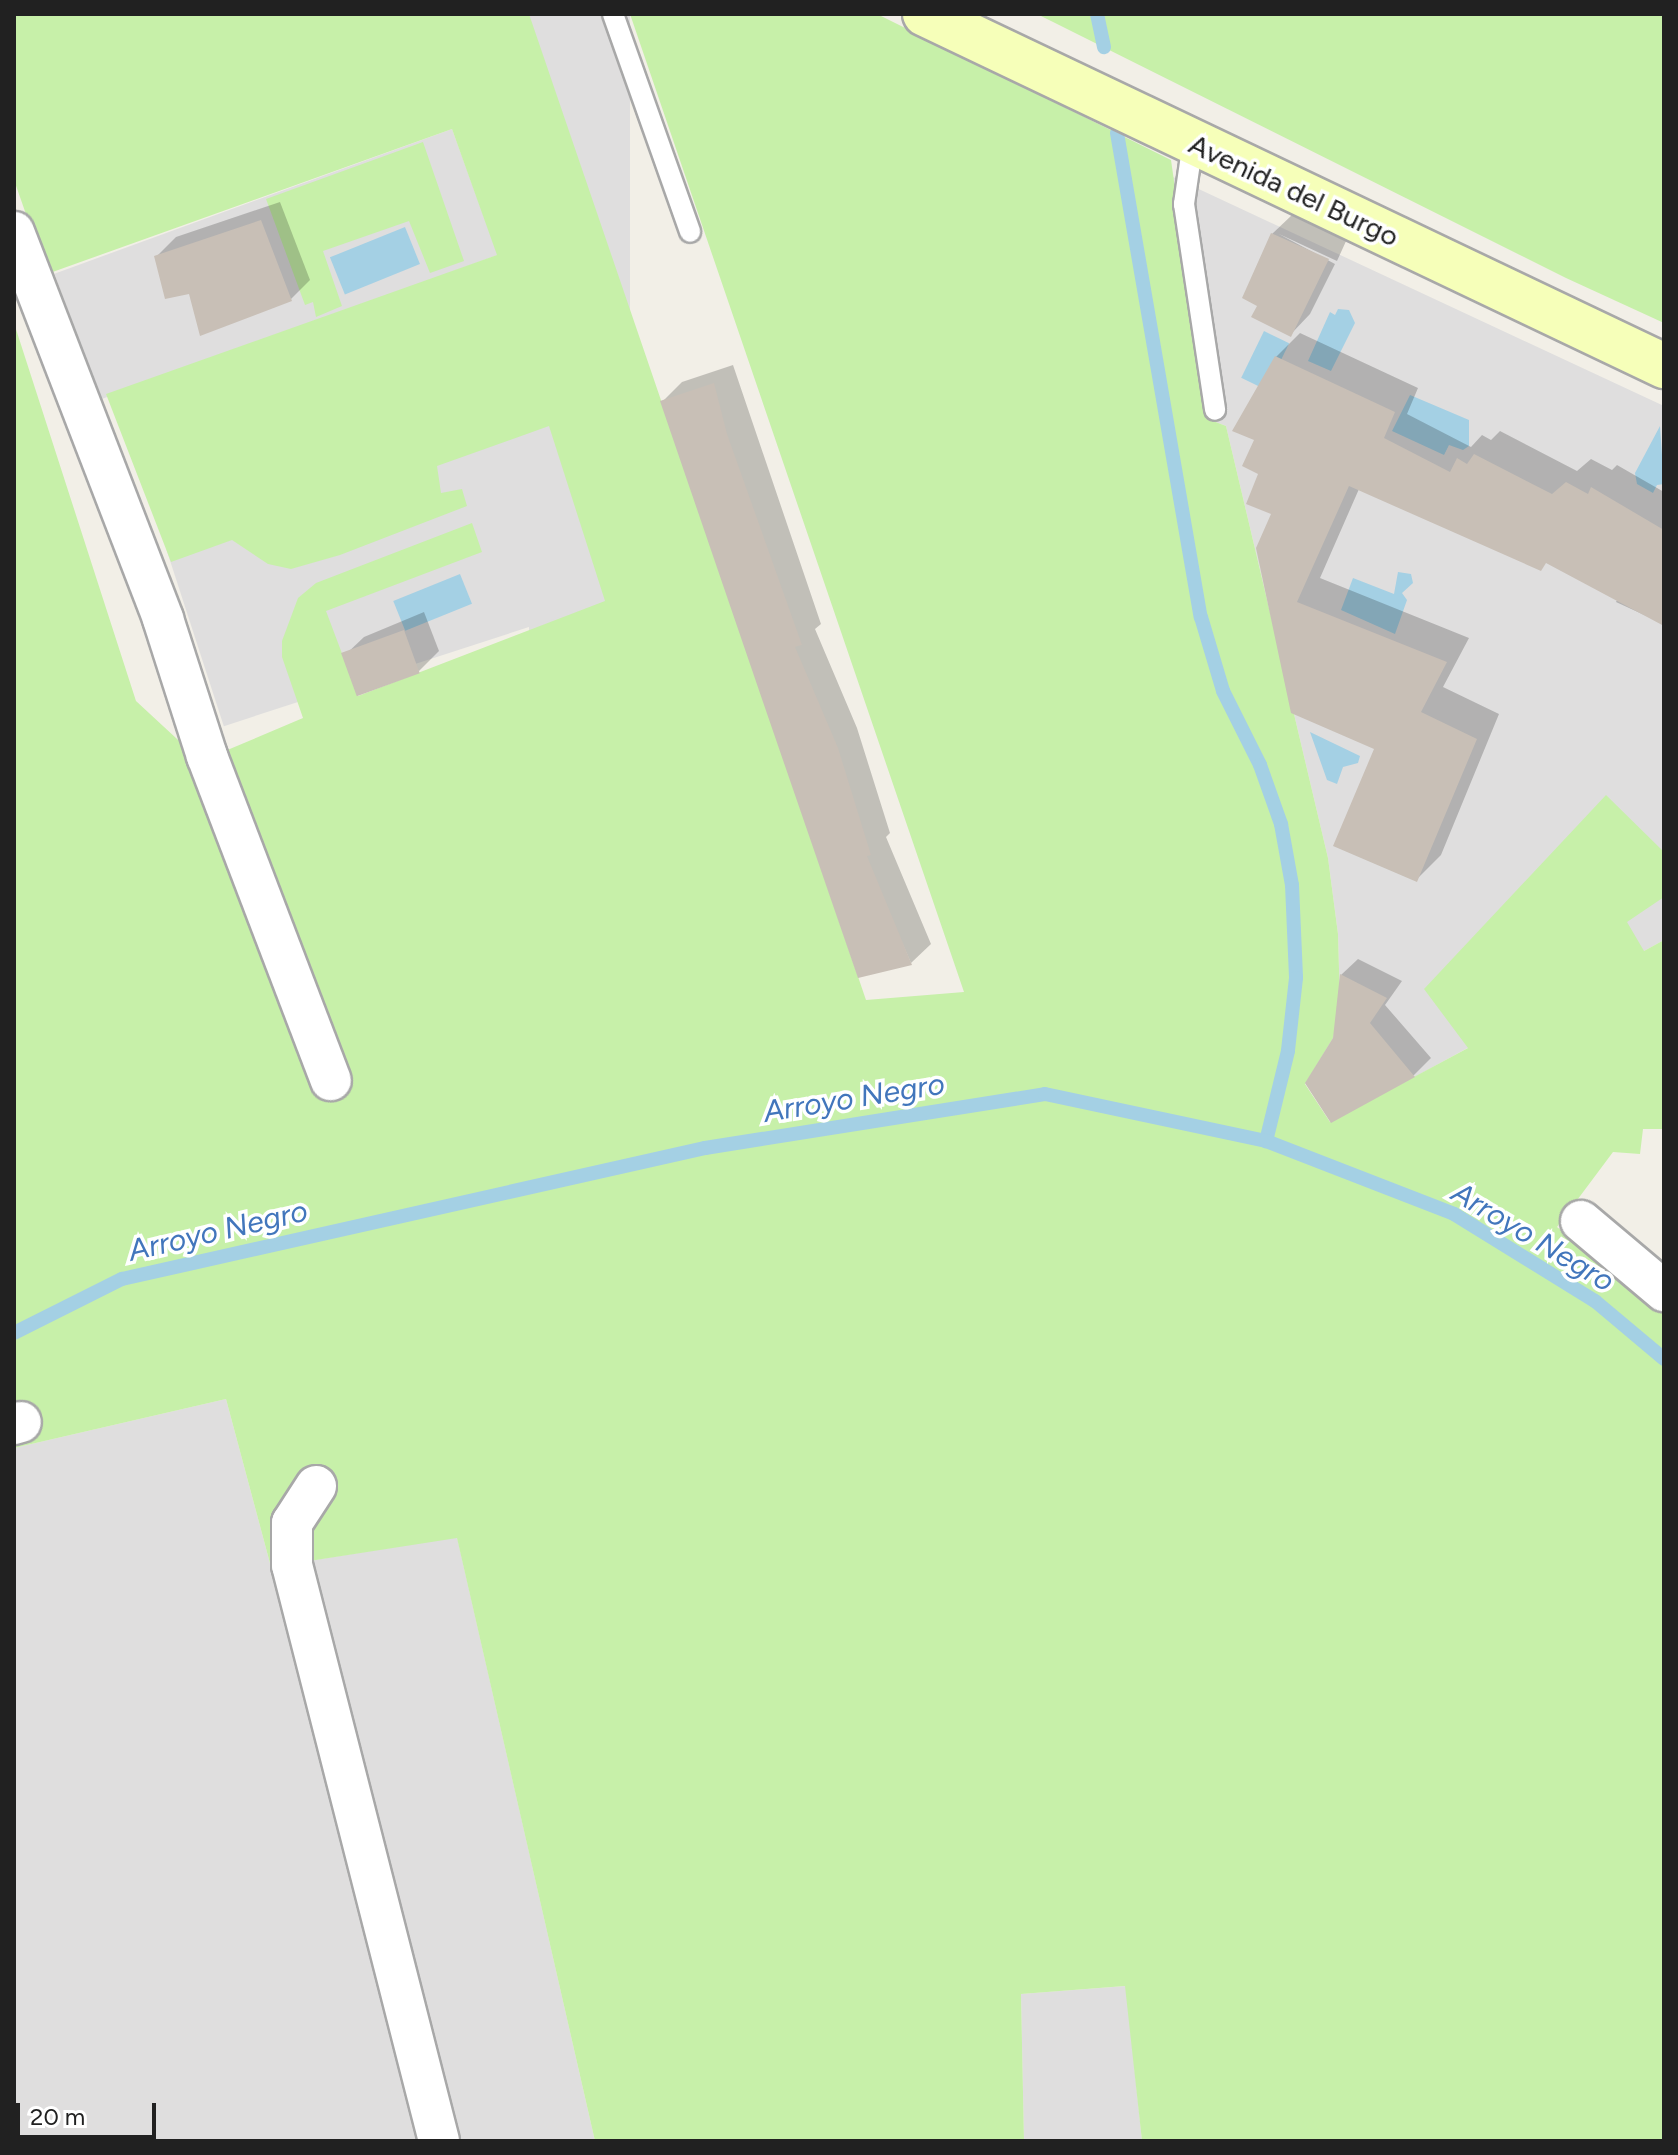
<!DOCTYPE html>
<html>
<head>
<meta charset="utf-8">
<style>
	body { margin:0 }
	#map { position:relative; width:1678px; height:2155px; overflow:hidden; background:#f2efe7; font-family:Figtree,sans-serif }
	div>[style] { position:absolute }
	.residential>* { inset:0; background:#dfdede; transform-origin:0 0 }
	.grass>* { inset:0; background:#c7f0a9 }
	.water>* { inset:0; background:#a4d0e4; transform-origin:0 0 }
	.shadow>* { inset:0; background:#0003 }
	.stream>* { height:14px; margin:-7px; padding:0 7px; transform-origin:7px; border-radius:7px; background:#a4d0e4 }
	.building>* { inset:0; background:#c8bfb6; transform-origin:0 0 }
	.roads { filter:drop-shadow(2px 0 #a8a8a8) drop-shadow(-2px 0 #a8a8a8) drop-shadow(0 2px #a8a8a8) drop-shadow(0 -2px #a8a8a8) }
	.service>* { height:20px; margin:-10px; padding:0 10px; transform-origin:10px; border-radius:10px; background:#fff }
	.minor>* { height:40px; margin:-20px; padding:0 20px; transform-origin:20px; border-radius:20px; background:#fff }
	.secondary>* { height:44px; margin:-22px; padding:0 22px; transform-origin:22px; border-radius:22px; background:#f6ffb9 }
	span { translate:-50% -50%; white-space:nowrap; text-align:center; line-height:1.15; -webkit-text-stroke:7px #fff; paint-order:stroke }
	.street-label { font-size:28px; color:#212121 }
	.water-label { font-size:30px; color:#4276bc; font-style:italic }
	.frame { position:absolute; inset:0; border:16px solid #212121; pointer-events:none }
	.scale { position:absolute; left:16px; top:2103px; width:140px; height:36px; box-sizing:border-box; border:4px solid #212121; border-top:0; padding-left:10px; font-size:24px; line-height:28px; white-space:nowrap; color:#212121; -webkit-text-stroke:6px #fff; paint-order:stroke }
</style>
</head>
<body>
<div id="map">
	<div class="residential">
		<div style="left:529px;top:14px;width:101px;height:1042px"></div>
		<div style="left:452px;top:129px;width:134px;height:423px;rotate:70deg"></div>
		<div style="clip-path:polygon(1173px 177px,1664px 406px,1664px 940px,1331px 1123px,1305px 1083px,1340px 1004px,1338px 934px,1328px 858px,1226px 426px,1208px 419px)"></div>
		<div style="left:549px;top:426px;width:185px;height:402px;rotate:72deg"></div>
		<div style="clip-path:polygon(226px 1399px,271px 1567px,457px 1537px,595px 2141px,14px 2141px,14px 1448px)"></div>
		<div style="clip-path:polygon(1126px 1986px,1142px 2141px,1024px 2141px,1021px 1994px)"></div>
	</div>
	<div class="grass">
		<div style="clip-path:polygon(14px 14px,529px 14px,866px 1000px,964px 992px,630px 14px,877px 14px,1171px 160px,1208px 419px,1226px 426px,1328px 858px,1338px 934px,1340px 1004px,1333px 1038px,1305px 1084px,1330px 1122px,1468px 1048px,1424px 989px,1606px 795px,1664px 852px,1664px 897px,1627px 922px,1644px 951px,1664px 940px,1664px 1129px,1643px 1129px,1640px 1154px,1613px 1152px,1557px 1227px,1664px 1314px,1664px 2141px,1142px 2141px,1125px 1986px,1021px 1994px,1024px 2141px,595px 2141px,457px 1538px,271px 1567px,226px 1399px,14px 1448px,14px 323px,136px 701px,190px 751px,225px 751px,303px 718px,282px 657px,282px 641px,298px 598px,316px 583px,472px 523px,482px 552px,326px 611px,358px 696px,605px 601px,549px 426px,437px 466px,441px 493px,462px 489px,467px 506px,340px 555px,291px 569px,268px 564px,232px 540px,171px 562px,106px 394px,497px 255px,452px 129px,47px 274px,14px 180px)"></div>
		<div style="clip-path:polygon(1037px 14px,1664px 14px,1664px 323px,1566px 278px)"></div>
		<div style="clip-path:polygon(423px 142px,464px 261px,430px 273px,409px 221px,323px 251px,342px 306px,316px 317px,313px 302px,305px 305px,266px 199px)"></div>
	</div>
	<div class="water">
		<div style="left:405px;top:227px;width:40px;height:81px;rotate:68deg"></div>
		<div style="clip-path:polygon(1338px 309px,1349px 310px,1355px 323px,1331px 371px,1308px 361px,1330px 312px,1335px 315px)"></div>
		<div style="left:1264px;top:331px;width:28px;height:52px;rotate:26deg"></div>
		<div style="clip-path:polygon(1410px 395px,1469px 420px,1469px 446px,1463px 450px,1449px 445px,1444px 455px,1392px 431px)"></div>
		<div style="clip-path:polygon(1660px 426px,1664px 484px,1657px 485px,1653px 493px,1637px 484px,1635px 473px)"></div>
		<div style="clip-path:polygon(1398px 572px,1411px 574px,1413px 583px,1402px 593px,1407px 600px,1395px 634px,1341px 610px,1353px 578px,1394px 594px)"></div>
		<div style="left:460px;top:574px;width:32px;height:72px;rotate:68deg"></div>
		<div style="clip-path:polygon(1310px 732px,1360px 756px,1358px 763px,1343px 767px,1337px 784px,1327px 780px)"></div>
	</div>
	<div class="shadow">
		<div style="clip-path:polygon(280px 202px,310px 280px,291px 299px,191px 292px,156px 257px,176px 237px)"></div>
		<div style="clip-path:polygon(1292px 215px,1347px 239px,1337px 261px,1279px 234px,1335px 264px,1310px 314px,1291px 334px,1260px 305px,1272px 234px)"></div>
		<div style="clip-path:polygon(1300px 333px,1418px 388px,1407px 414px,1471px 447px,1482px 435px,1491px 440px,1500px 431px,1577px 471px,1591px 459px,1612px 470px,1617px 465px,1664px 492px,1664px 624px,1616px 602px,1619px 596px,1547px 561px,1359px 489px,1320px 578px,1469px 638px,1443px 687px,1499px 714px,1441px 855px,1417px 879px,1377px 748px,1292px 712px,1273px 513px,1257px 439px,1276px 357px)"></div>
		<div style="clip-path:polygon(733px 365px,821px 624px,815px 629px,857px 728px,890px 833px,886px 837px,931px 944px,911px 963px,663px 401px,682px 382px)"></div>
		<div style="clip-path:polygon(424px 612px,439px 651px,419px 671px,344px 656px,364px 637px)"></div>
		<div style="clip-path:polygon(1358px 959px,1402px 981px,1385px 1005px,1431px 1058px,1414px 1075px,1331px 1120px,1341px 975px)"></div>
	</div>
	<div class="stream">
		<div style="left:1097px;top:14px;width:34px;rotate:78deg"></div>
		<div style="left:1117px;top:133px;width:491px;rotate:80.2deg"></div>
		<div style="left:1201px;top:617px;width:77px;rotate:73.4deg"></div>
		<div style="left:1223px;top:691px;width:83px;rotate:63.4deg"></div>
		<div style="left:1260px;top:765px;width:63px;rotate:70.4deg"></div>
		<div style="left:1281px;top:824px;width:62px;rotate:79.8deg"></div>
		<div style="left:1292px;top:885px;width:93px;rotate:87.5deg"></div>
		<div style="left:1296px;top:978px;width:73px;rotate:96.3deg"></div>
		<div style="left:1288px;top:1051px;width:93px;rotate:103.7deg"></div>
		<div style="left:14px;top:1333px;width:121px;rotate:-26.6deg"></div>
		<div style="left:122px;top:1279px;width:598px;rotate:-12.66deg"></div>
		<div style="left:705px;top:1148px;width:344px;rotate:-9deg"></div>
		<div style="left:1045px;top:1094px;width:226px;rotate:12deg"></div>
		<div style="left:1266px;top:1141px;width:202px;rotate:21.2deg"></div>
		<div style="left:1454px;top:1214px;width:166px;rotate:31.7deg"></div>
		<div style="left:1595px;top:1301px;width:90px;rotate:40deg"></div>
	</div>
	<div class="building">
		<div style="clip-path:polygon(261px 220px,292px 301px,200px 336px,189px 294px,165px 299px,154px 256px)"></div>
		<div style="clip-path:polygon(1271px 233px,1329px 259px,1291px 337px,1251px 317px,1257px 306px,1242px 298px)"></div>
		<div style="clip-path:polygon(1275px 356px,1395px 412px,1384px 438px,1450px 472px,1457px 458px,1467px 464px,1474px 454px,1552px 494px,1566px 482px,1588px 494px,1591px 487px,1664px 530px,1664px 626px,1546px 563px,1541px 571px,1349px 486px,1297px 602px,1447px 662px,1421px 712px,1477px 739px,1417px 882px,1333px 846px,1374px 749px,1291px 713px,1256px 548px,1271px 514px,1246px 504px,1258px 474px,1242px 466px,1254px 440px,1232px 431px)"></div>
		<div style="clip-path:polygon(714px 383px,727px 434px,802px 645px,795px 647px,838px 748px,871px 855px,867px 856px,912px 965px,858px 978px,763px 702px,660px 401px)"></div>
		<div style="left:404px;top:630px;width:46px;height:67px;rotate:70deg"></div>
		<div style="clip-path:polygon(1340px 974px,1387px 998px,1370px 1023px,1415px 1077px,1331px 1123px,1305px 1083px,1333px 1038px)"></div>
	</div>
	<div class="roads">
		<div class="service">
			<div style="left:613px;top:14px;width:231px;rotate:70.5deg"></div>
			<div style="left:1193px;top:142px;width:63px;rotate:98.3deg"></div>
			<div style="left:1184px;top:204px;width:208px;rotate:81.4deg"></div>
		</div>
		<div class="minor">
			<div style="left:14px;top:232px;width:415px;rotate:68.9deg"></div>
			<div style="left:163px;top:619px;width:144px;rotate:72.2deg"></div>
			<div style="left:207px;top:756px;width:347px;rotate:69.1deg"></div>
			<div style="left:1581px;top:1221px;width:109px;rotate:40.1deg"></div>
			<div style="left:14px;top:1424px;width:7px;rotate:-16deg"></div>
			<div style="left:316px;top:1486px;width:44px;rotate:123deg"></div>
			<div style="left:292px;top:1523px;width:42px;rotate:90deg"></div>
			<div style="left:292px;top:1565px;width:594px;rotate:75.68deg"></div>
		</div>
		<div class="secondary">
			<div style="left:925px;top:14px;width:819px;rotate:25.47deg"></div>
		</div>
	</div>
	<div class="street-label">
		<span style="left:1294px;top:190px;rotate:25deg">Avenida del Burgo</span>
	</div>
	<div class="water-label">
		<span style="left:854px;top:1098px;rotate:-9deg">Arroyo Negro</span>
		<span style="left:218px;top:1231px;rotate:-13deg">Arroyo Negro</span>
		<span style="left:1533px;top:1237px;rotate:31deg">Arroyo Negro</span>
	</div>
	<div class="frame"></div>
	<div class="scale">20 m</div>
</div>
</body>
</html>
